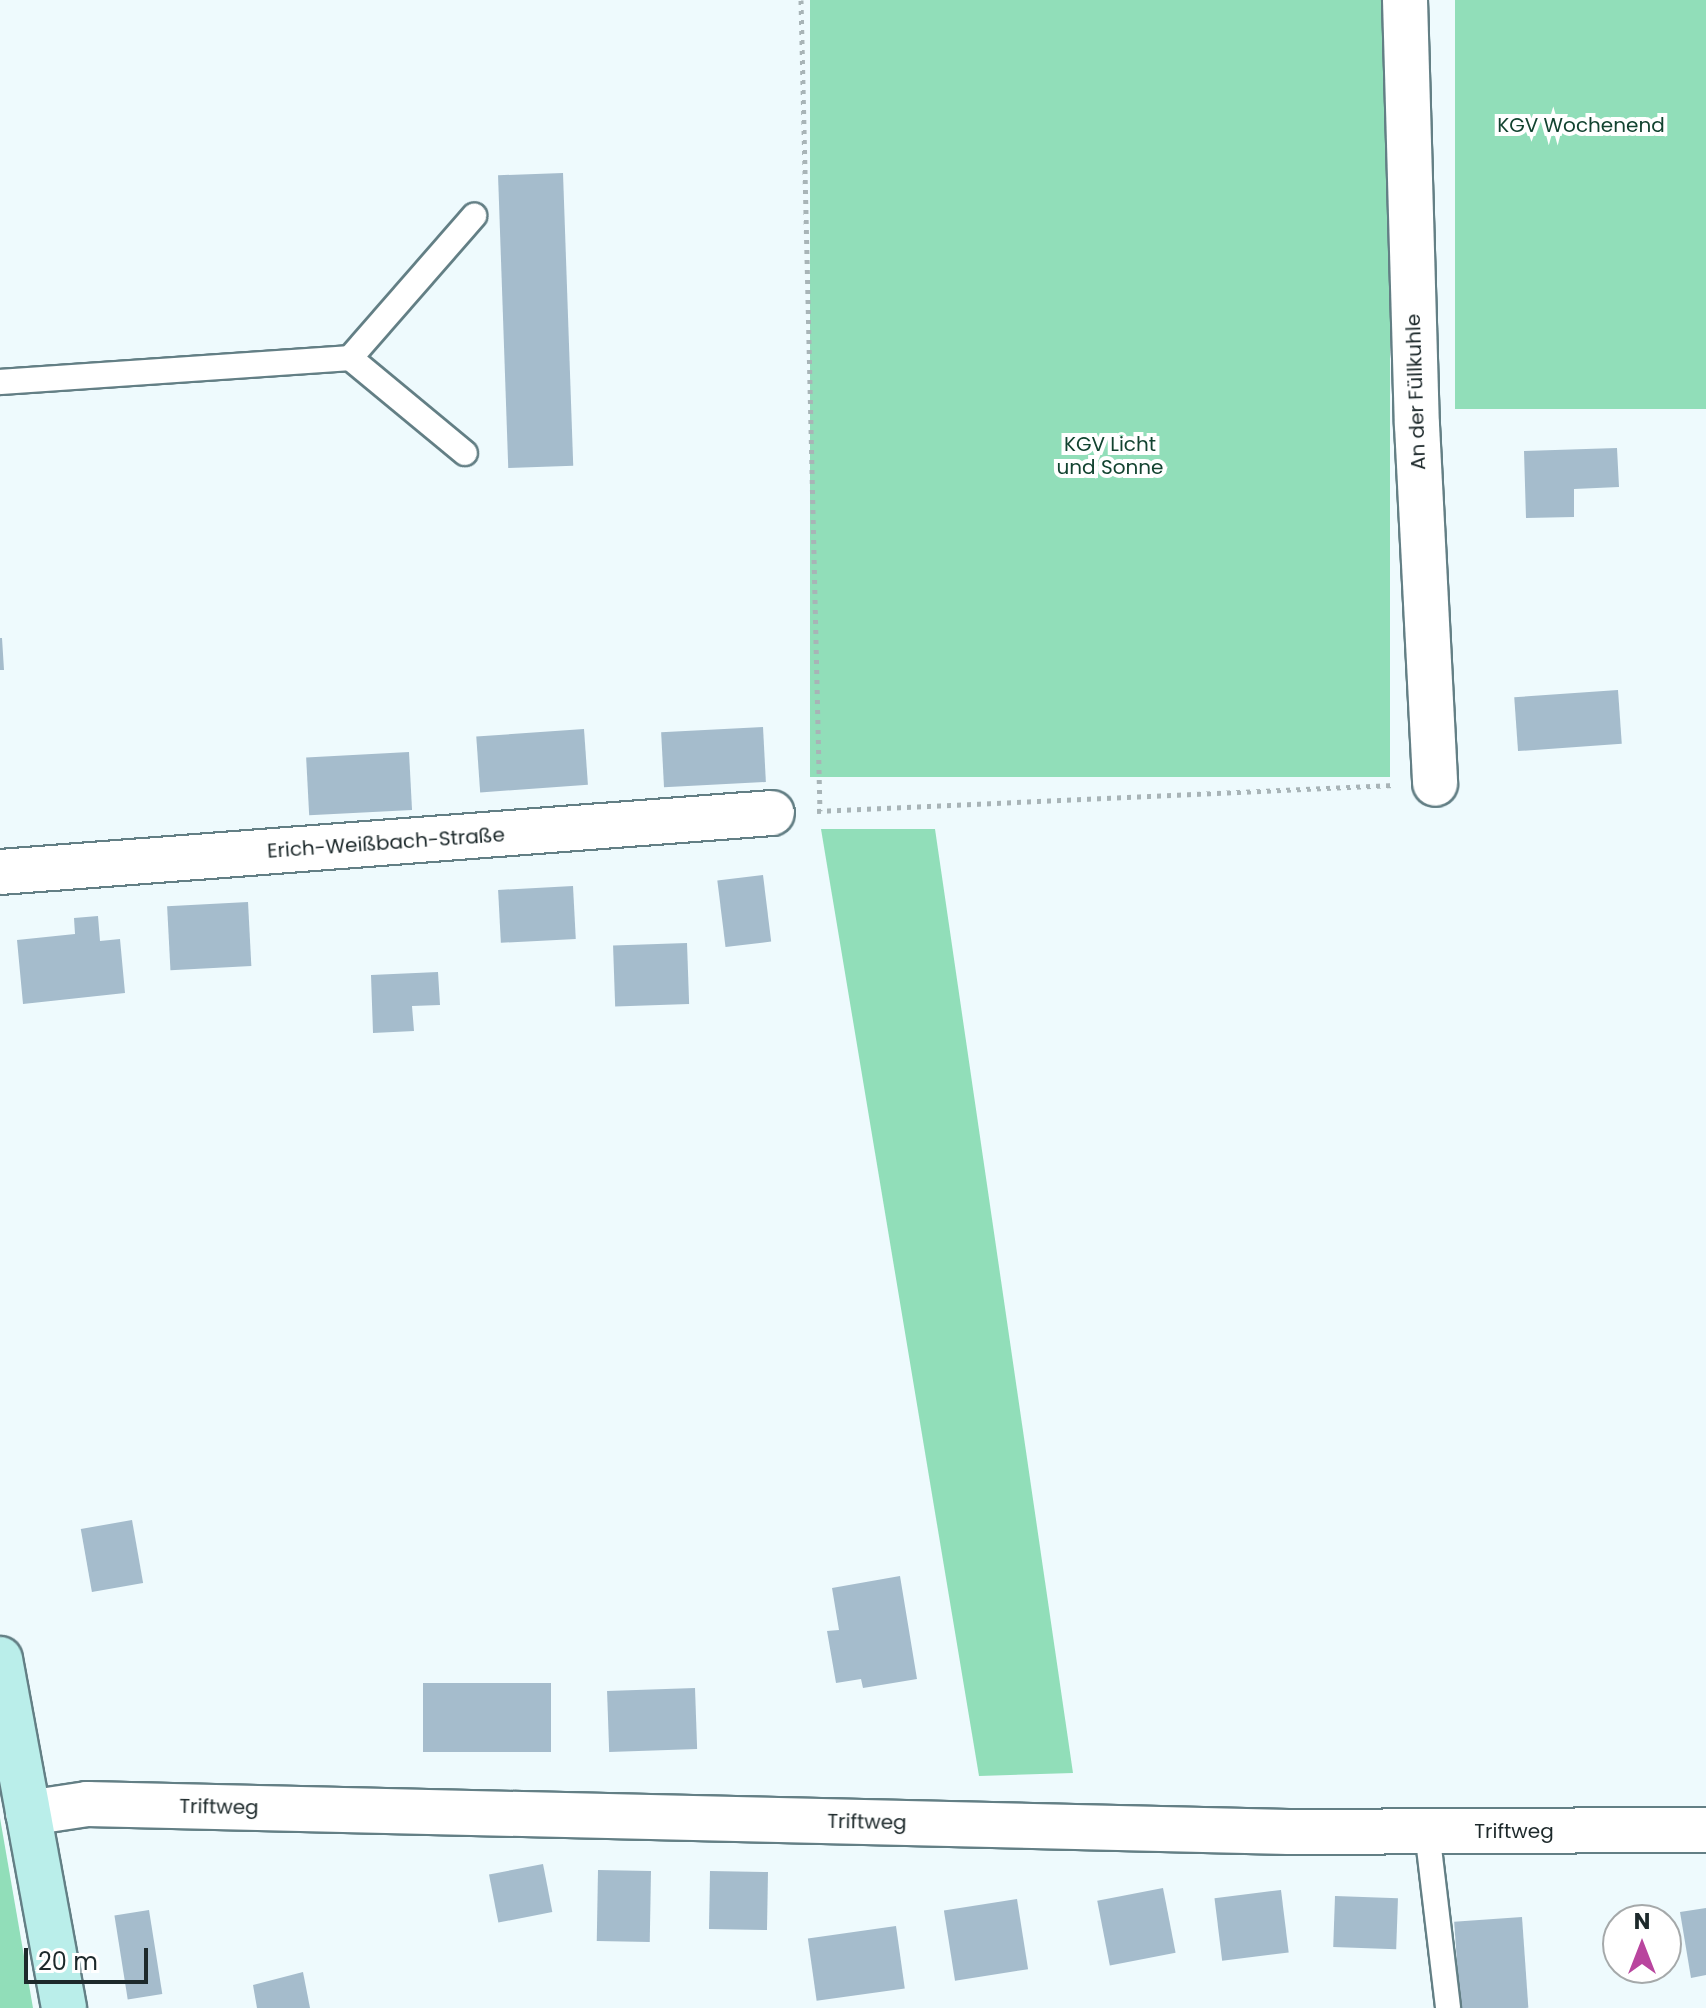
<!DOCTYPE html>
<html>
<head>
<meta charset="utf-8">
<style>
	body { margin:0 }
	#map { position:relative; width:1706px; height:2008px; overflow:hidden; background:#eefafd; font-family:Poppins,sans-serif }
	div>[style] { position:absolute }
	.green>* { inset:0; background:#91deb9; transform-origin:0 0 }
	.building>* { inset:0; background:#a5bccc; transform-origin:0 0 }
	.path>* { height:5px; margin-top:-2.5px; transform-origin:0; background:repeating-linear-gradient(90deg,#a8b4b7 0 4px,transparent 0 10px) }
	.roads { filter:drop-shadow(2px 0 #637f85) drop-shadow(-2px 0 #637f85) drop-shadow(0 2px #637f85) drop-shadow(0 -2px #637f85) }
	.service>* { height:24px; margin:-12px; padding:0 12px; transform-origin:12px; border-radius:12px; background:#fff }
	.minor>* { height:44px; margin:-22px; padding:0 22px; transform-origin:22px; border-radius:22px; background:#fff }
	.secondary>* { height:44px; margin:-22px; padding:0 22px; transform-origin:22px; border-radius:22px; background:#baeeea }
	span { translate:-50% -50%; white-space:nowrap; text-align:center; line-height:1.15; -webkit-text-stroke:8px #fff; paint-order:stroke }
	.park-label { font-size:20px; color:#124330 }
	.street-label { font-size:20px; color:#1d292b }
	.north { position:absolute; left:1602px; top:1904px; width:80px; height:80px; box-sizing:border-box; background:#fff; border:2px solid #a5a9aa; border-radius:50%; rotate:0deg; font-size:22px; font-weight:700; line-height:32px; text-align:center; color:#1d292b }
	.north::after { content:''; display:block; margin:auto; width:28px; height:36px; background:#b9459e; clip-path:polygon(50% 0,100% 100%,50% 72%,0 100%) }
	.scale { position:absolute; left:24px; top:1948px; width:124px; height:36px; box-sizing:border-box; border:4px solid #1d292b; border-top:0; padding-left:10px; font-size:24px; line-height:28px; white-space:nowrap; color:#1d292b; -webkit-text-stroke:6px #fff; paint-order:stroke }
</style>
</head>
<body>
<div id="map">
	<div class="green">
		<div style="left:810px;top:0;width:580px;height:777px"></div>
		<div style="left:1455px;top:0;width:251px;height:409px"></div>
		<div style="clip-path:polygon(821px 829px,935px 829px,1073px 1773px,979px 1776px)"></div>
		<div style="clip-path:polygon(0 1818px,33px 2008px,0 2008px)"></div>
	</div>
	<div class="building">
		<div style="left:563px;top:173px;width:293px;height:65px;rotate:88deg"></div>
		<div style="clip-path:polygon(1617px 448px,1619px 487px,1574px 489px,1574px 517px,1526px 518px,1524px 451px)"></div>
		<div style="clip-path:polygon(0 638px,2px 638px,4px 670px,0 670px)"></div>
		<div style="left:1618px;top:690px;width:54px;height:104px;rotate:86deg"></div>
		<div style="left:763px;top:727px;width:55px;height:102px;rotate:87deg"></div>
		<div style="left:584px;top:729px;width:56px;height:108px;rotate:86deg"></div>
		<div style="left:409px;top:752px;width:58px;height:103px;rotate:87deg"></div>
		<div style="left:763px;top:875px;width:67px;height:46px;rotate:83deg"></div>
		<div style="left:573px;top:886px;width:53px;height:75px;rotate:87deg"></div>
		<div style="left:248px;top:902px;width:64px;height:81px;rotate:87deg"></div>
		<div style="clip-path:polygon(98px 916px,100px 941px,120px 939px,125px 993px,23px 1004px,17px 940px,75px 934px,74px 918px)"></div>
		<div style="left:687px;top:943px;width:61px;height:74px;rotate:88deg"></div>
		<div style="clip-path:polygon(438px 972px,440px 1005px,412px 1006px,414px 1031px,373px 1033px,371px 975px)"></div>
		<div style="left:132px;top:1520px;width:64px;height:52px;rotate:80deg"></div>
		<div style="clip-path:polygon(900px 1576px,917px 1679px,863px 1688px,861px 1679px,836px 1683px,827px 1631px,839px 1630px,832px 1588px)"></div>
		<div style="left:423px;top:1683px;width:128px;height:69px"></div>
		<div style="left:695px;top:1688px;width:61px;height:88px;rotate:88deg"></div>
		<div style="left:543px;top:1864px;width:49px;height:55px;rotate:79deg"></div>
		<div style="left:598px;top:1870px;width:53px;height:71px;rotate:1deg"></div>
		<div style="left:710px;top:1871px;width:58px;height:58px;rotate:1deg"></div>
		<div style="left:1163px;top:1888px;width:66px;height:67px;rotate:79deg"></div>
		<div style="left:1281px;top:1890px;width:63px;height:67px;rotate:83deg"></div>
		<div style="left:1335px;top:1896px;width:63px;height:51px;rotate:2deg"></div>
		<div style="left:1017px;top:1899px;width:71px;height:74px;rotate:81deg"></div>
		<div style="clip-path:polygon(1706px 1908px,1706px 1975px,1691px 1978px,1680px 1912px)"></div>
		<div style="left:149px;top:1910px;width:85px;height:35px;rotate:81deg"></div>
		<div style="left:1522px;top:1917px;width:91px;height:68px;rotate:86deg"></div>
		<div style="left:896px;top:1926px;width:63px;height:89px;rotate:82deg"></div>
		<div style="clip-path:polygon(303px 1972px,310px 2008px,257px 2008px,253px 1985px)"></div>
	</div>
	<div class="path">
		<div style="left:801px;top:0;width:811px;rotate:88.66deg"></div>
		<div style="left:817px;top:811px;width:578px;rotate:-2.58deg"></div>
	</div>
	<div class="roads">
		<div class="service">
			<div style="left:350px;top:358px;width:149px;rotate:39.6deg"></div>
			<div style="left:0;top:382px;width:351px;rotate:-3.9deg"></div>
			<div style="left:350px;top:358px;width:189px;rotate:-48.9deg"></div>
			<div style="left:1427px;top:1831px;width:178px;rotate:83.2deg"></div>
		</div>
		<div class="minor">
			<div style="left:1405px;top:0;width:425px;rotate:88.4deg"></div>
			<div style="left:1417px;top:425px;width:359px;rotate:87.1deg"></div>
			<div style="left:0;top:872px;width:774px;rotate:-4.37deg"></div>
			<div style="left:28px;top:1813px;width:60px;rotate:-8.7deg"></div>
			<div style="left:87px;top:1804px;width:1202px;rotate:1.33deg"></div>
			<div style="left:1289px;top:1832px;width:417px;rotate:-0.3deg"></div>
		</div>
		<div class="secondary">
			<div style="left:0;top:1659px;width:355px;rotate:79.6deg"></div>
		</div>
	</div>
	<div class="park-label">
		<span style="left:1581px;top:125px">KGV Wochenend</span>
		<span style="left:1110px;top:456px">KGV Licht<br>und Sonne</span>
	</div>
	<div class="street-label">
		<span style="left:1416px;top:392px;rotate:-92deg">An der Füllkuhle</span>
		<span style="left:386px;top:843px;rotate:-4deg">Erich-Weißbach-Straße</span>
		<span style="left:219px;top:1807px;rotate:1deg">Triftweg</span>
		<span style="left:867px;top:1822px;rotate:1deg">Triftweg</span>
		<span style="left:1514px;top:1831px">Triftweg</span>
	</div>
	<div class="north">N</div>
	<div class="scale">20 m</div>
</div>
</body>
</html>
